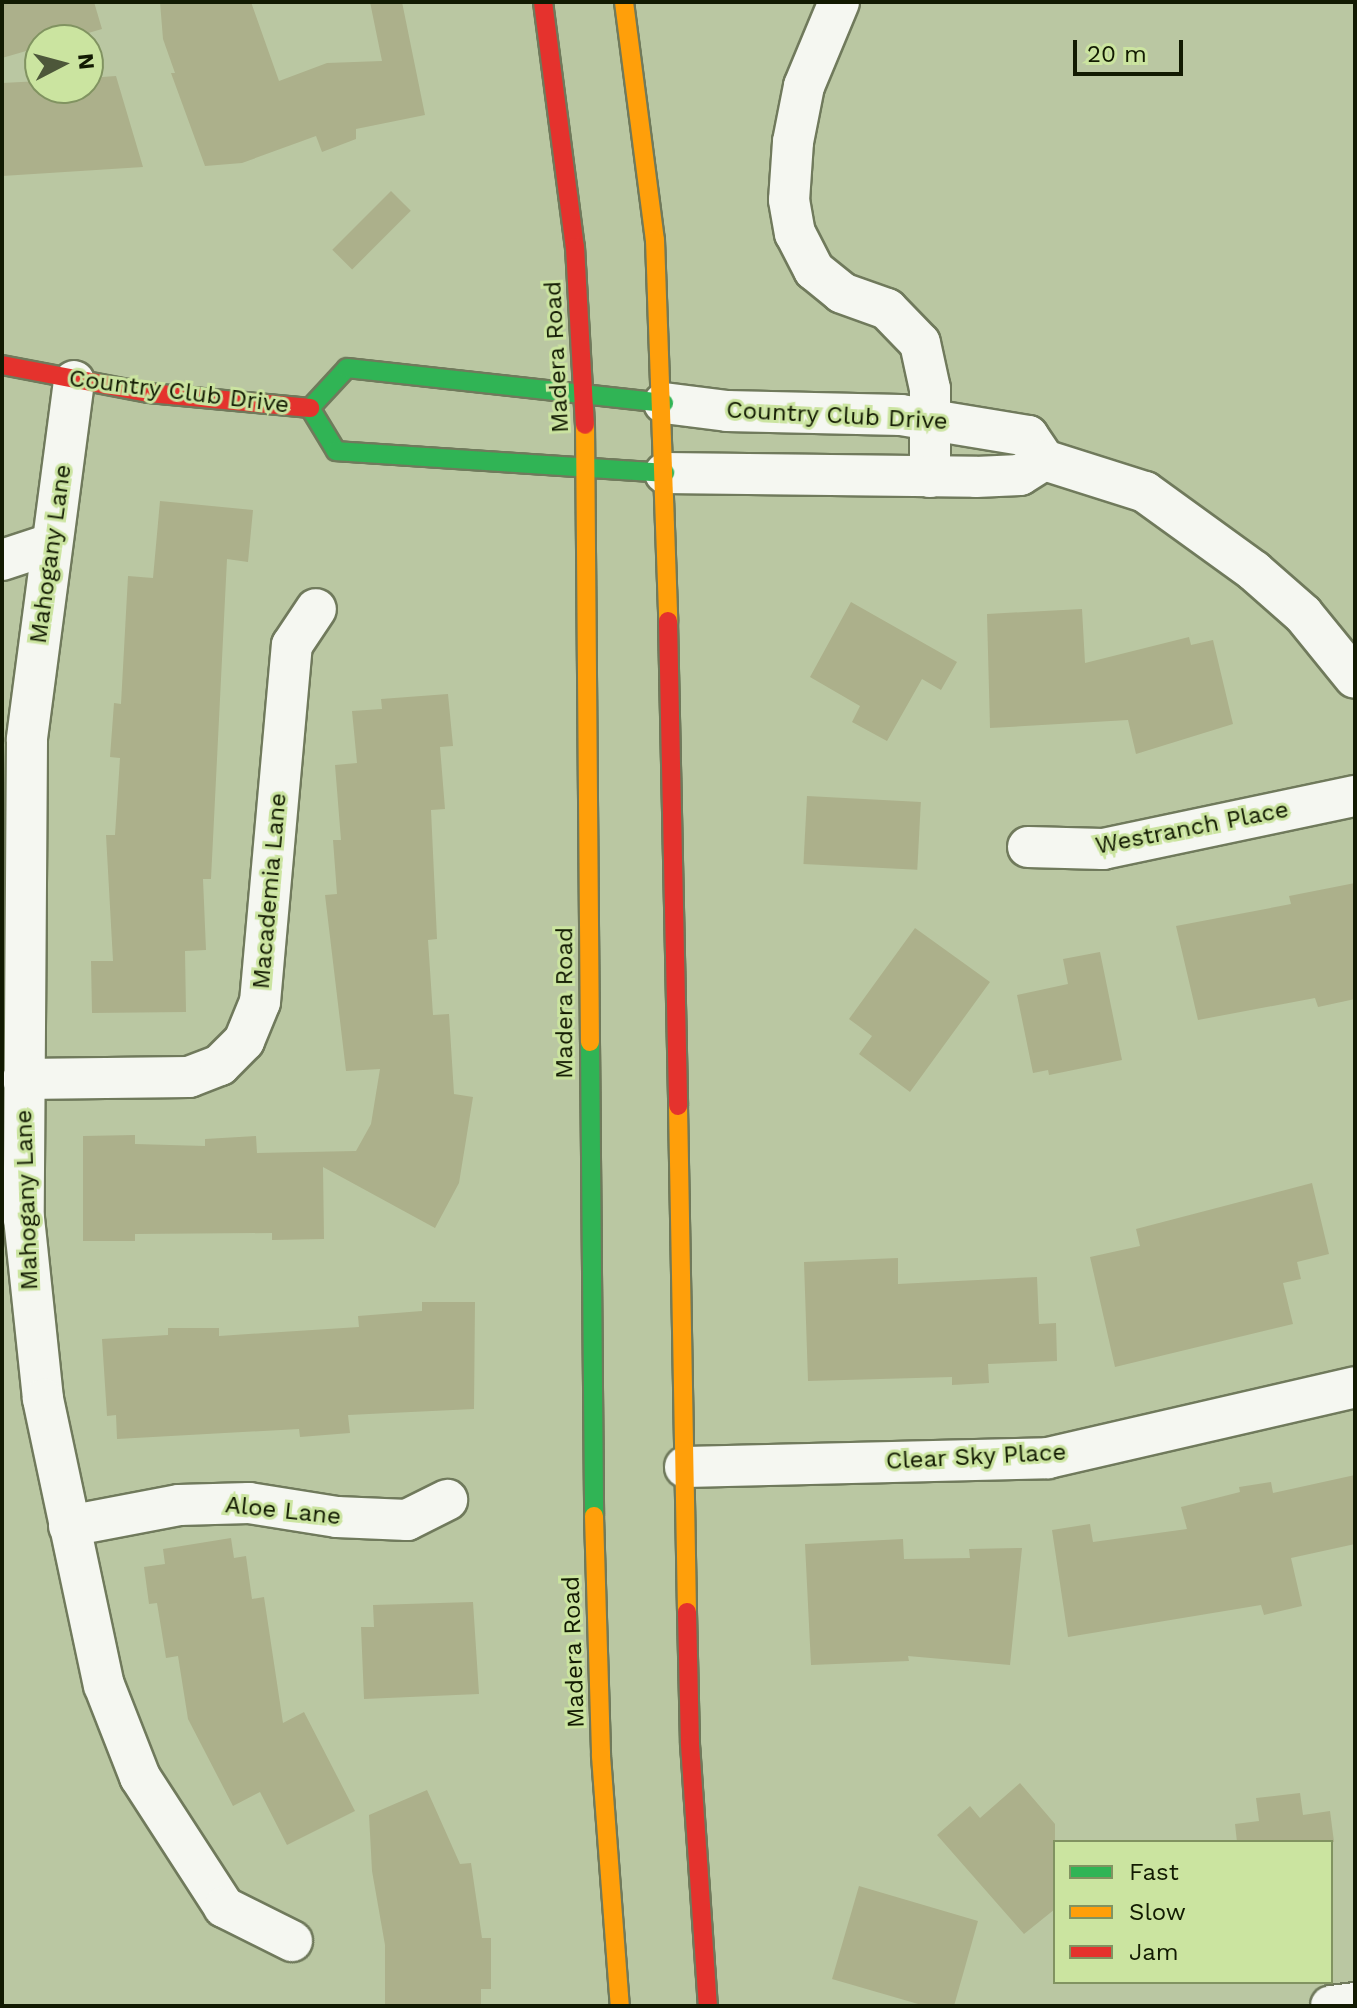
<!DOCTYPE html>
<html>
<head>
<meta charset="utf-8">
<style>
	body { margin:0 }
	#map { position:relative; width:1357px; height:2008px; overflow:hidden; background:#bac7a2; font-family:"Work Sans",sans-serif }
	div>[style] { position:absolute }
	.building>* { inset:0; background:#acb08b; transform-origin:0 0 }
	.roads { filter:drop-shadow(2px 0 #707a5c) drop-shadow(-2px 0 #707a5c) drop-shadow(0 2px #707a5c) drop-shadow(0 -2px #707a5c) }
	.street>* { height:40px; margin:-20px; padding:0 20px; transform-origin:20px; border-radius:20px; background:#f5f7f1 }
	.fast>* { height:18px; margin:-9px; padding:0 9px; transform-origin:9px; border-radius:9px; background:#30b455 }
	.slow>* { height:18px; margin:-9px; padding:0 9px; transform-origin:9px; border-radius:9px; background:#ff9f0a }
	.jam>* { height:18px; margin:-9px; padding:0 9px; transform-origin:9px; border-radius:9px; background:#e5322d }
	span { translate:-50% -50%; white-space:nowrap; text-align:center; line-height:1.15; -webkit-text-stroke:6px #cbe4a0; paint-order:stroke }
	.street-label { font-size:24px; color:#121a02 }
	.frame { position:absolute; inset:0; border:4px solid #121a02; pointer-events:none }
	.legend { position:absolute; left:1053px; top:1840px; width:280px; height:144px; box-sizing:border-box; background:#cbe4a0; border:2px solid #819361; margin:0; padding:10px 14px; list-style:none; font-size:24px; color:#121a02 }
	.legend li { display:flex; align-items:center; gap:16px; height:40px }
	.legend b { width:40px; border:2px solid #819361 }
	.north { position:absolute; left:24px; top:24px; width:80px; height:80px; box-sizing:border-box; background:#cbe4a0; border:2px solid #819361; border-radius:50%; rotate:84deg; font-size:22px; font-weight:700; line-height:32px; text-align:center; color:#121a02 }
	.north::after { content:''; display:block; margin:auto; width:28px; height:36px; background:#4d573a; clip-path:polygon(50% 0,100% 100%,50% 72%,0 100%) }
	.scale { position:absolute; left:1073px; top:40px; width:110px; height:36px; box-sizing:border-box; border:4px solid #121a02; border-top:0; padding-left:10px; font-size:24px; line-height:28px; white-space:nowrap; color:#121a02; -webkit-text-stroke:6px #cbe4a0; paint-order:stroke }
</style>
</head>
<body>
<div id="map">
	<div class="building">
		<div style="clip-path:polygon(2px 2px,94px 2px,102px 29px,64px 40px,40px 40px,40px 47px,2px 58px)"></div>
		<div style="clip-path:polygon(160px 2px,251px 2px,279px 81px,327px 63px,382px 61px,370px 2px,402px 2px,425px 115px,356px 129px,356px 139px,322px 152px,316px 136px,242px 163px,205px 166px,171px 73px,175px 73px,163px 39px)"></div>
		<div style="clip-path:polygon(116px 76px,143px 167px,2px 176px,2px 83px,40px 81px,40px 88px,88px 88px,88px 78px)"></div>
		<div style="left:391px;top:191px;width:28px;height:83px;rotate:45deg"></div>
		<div style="clip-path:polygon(160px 501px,253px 510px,248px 562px,227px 559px,211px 879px,203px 879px,206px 950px,185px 951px,186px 1012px,92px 1013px,91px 961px,113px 961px,106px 835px,115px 835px,120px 758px,110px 757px,114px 703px,121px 704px,128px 576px,153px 578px)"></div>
		<div style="clip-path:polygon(851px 602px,957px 662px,941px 690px,922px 679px,887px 741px,852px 722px,860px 706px,810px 677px)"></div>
		<div style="clip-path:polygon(1082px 609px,1085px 663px,1189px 637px,1191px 645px,1213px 640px,1233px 724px,1136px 754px,1128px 720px,990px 728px,987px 614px)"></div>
		<div style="clip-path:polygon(448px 694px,453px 746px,440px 747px,445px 809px,431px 810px,437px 939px,428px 940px,433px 1015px,449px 1014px,454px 1094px,473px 1097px,459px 1183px,435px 1228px,323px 1167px,324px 1239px,272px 1240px,272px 1233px,135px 1234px,135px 1241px,83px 1241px,83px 1136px,135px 1135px,135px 1144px,205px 1146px,205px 1139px,256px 1136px,257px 1153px,356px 1151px,371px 1124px,380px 1069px,346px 1071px,325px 895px,337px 894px,333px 840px,341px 840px,335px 765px,357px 763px,352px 711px,382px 709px,381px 699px)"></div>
		<div style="left:807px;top:796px;width:114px;height:68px;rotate:3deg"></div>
		<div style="clip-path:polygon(1355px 883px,1355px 999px,1318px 1007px,1315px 998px,1198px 1020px,1176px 926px,1291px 904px,1289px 896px)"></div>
		<div style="clip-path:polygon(915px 928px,990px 982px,910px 1092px,859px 1054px,872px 1036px,849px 1019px)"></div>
		<div style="clip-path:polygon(1100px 952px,1122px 1060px,1049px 1075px,1048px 1070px,1033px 1073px,1017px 995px,1068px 984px,1063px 959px)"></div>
		<div style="clip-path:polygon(1312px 1183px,1329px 1254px,1297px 1262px,1301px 1279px,1283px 1283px,1293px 1324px,1115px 1367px,1090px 1257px,1140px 1246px,1136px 1229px)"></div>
		<div style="clip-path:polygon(898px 1258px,898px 1284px,1037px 1277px,1039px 1324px,1056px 1323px,1057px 1361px,988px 1364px,989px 1383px,952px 1385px,952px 1377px,808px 1381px,804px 1262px)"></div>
		<div style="clip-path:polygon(422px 1302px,475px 1302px,474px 1409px,348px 1415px,350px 1433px,300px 1437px,299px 1429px,117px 1439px,116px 1415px,107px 1416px,102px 1339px,168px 1335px,168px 1328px,219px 1328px,219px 1336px,359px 1327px,358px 1316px,422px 1311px)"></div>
		<div style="clip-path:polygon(1355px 1475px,1355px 1544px,1291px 1558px,1302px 1606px,1264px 1615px,1261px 1605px,1068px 1637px,1052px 1530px,1090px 1524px,1093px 1542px,1187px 1529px,1181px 1507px,1240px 1492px,1239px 1487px,1271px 1482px,1273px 1493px)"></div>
		<div style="clip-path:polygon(231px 1538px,234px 1558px,246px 1556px,252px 1599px,264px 1597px,283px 1723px,304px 1712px,355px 1811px,287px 1845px,260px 1792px,233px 1806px,188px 1719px,178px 1656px,166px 1658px,157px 1603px,149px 1604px,144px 1567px,165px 1564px,163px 1549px)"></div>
		<div style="clip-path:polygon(903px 1539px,904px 1559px,970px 1558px,969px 1549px,1022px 1548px,1010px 1665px,908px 1656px,909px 1661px,811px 1665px,805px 1544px)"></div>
		<div style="clip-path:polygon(473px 1602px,479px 1694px,364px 1699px,361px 1627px,374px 1627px,373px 1605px)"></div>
		<div style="clip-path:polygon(1020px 1783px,1055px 1824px,1055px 1909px,1024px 1934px,937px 1835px,970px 1806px,980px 1818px)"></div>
		<div style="clip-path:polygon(427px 1790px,460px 1864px,471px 1863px,482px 1938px,491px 1938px,491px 1989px,481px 1989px,481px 2006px,385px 2006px,385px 1945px,372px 1871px,369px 1815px)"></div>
		<div style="clip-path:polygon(1300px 1793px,1303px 1815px,1330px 1811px,1334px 1842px,1237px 1842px,1235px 1824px,1259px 1821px,1256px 1798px)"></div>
		<div style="clip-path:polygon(859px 1886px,978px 1921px,954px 2006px,925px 2006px,832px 1979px)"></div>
	</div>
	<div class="roads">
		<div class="street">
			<div style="left:839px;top:2px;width:91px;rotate:112.6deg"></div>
			<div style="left:804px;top:86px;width:57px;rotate:101.1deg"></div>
			<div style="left:793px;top:142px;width:58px;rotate:93.9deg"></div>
			<div style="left:789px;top:200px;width:34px;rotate:80deg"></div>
			<div style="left:795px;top:233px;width:42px;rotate:62.8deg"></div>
			<div style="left:814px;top:270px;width:36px;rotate:39deg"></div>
			<div style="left:842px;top:293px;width:48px;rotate:19.6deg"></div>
			<div style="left:887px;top:309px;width:47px;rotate:45.9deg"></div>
			<div style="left:920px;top:343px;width:47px;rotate:77.7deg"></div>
			<div style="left:930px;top:389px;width:88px;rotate:90deg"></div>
			<div style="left:74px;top:381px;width:362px;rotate:97.5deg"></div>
			<div style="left:27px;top:740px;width:478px;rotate:90.4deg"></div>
			<div style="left:24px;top:1218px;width:182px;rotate:84deg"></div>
			<div style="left:43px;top:1399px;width:292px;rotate:78deg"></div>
			<div style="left:104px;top:1685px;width:99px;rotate:68.6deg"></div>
			<div style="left:140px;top:1777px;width:155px;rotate:57.1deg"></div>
			<div style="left:224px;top:1907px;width:76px;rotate:26.6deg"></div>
			<div style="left:664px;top:403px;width:64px;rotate:7.2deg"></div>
			<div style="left:727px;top:411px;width:174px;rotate:1.3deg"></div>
			<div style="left:901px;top:415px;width:129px;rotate:9.4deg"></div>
			<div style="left:1028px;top:436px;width:29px;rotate:56deg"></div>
			<div style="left:1044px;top:460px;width:106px;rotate:17.6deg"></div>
			<div style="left:1145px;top:492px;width:135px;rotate:35.9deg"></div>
			<div style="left:1254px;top:571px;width:65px;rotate:41.3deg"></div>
			<div style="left:1303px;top:614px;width:82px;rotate:50.9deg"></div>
			<div style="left:665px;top:473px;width:311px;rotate:0.7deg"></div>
			<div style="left:976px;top:477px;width:44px;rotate:-2.6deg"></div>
			<div style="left:1020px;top:475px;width:28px;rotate:-32deg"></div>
			<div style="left:2px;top:560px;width:52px;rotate:-18.1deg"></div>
			<div style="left:1028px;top:847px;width:75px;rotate:1.5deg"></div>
			<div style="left:1103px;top:849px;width:258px;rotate:-11.9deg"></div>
			<div style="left:23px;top:1079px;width:166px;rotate:-0.7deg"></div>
			<div style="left:189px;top:1077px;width:33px;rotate:-21deg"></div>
			<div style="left:220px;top:1065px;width:34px;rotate:-45deg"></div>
			<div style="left:244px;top:1041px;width:42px;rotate:-67.7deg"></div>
			<div style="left:260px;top:1002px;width:358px;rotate:-84.9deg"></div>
			<div style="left:292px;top:645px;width:43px;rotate:-56.3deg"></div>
			<div style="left:685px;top:1467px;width:363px;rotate:-1.4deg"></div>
			<div style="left:1048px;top:1458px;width:315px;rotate:-13deg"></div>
			<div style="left:69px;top:1526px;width:112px;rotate:-10.8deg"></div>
			<div style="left:179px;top:1505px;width:70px;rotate:-1.6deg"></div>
			<div style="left:249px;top:1503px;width:89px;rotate:9deg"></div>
			<div style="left:337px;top:1517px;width:70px;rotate:2.5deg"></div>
			<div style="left:407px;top:1520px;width:45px;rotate:-26.6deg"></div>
			<div style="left:1331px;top:2006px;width:24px;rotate:-7deg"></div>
		</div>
		<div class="fast">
			<div style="left:310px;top:408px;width:50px;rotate:58.8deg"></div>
			<div style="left:336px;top:451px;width:330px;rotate:3.8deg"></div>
			<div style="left:310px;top:408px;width:54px;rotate:-47.2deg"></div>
			<div style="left:347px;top:368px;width:319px;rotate:6.3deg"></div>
			<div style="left:590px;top:1042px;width:474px;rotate:89.5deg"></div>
		</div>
		<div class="slow">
			<div style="left:624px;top:2px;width:240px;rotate:82.6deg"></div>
			<div style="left:655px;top:240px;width:381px;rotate:88deg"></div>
			<div style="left:585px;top:425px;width:617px;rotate:89.54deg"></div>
			<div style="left:678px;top:1106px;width:506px;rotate:88.98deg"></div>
			<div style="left:594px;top:1516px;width:240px;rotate:88.3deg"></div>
			<div style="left:601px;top:1756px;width:251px;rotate:85.7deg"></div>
		</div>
		<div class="jam">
			<div style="left:543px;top:2px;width:247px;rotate:82.6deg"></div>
			<div style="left:575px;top:247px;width:178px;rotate:86.8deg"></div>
			<div style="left:2px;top:365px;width:150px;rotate:10.8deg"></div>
			<div style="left:149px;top:393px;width:162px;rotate:5.3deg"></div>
			<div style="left:668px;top:621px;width:485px;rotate:88.8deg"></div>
			<div style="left:687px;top:1612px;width:132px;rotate:88.7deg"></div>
			<div style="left:690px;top:1744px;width:263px;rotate:86.1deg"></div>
		</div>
	</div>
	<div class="street-label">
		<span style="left:557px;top:357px;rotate:-93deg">Madera Road</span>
		<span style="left:179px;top:392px;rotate:7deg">Country Club Drive</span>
		<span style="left:837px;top:416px;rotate:3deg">Country Club Drive</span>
		<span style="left:51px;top:554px;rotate:-82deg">Mahogany Lane</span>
		<span style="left:1192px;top:828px;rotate:-11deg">Westranch Place</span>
		<span style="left:270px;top:891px;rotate:-85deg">Macademia Lane</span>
		<span style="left:565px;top:1003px;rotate:-90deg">Madera Road</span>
		<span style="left:27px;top:1200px;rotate:-92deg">Mahogany Lane</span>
		<span style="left:976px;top:1457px;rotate:-3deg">Clear Sky Place</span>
		<span style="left:283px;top:1511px;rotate:6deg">Aloe Lane</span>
		<span style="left:574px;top:1652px;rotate:-92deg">Madera Road</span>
	</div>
	<div class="frame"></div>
	<ul class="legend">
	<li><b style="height:10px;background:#30b455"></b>Fast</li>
	<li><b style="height:10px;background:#ff9f0a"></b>Slow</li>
	<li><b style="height:10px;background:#e5322d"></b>Jam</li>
	</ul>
	<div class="north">N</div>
	<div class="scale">20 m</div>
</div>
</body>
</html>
